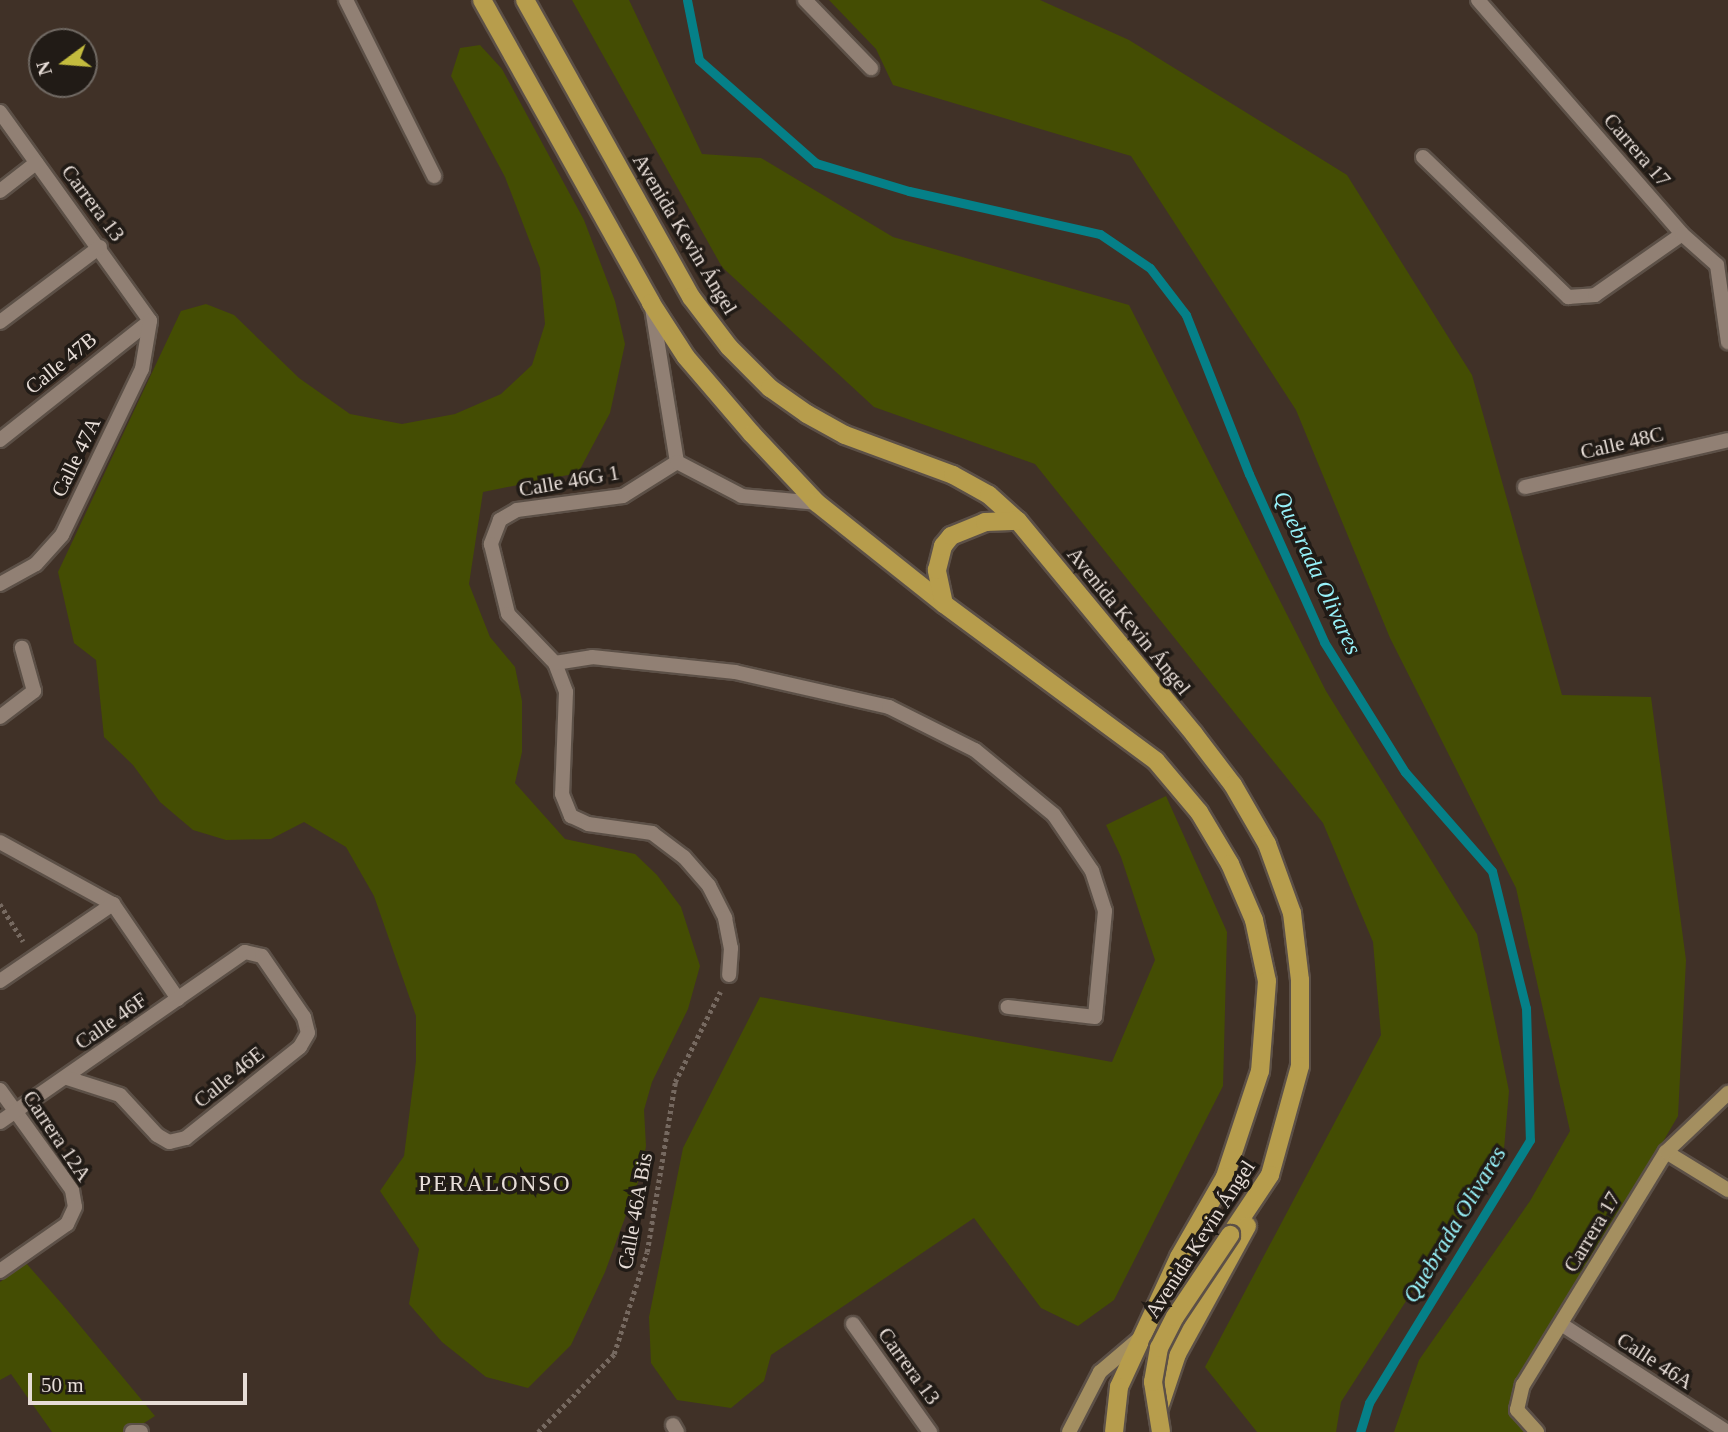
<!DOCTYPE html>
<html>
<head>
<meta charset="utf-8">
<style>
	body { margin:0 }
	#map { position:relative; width:1728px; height:1432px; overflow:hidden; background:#403127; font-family:Georgia,serif }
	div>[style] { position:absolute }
	.green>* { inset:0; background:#444d03 }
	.stream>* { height:9px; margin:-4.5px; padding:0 4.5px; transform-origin:4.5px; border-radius:4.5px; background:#058088 }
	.path>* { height:4.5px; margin-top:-2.25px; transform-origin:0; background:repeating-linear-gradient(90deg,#766960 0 3.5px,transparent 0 7px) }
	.roads { filter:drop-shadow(2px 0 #5c5047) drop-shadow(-2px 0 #5c5047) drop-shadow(0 2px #5c5047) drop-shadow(0 -2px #5c5047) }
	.lane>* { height:14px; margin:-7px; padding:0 7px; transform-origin:7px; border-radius:7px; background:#918074 }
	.street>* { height:14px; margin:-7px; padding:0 7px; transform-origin:7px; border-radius:7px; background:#918074 }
	.secondary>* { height:14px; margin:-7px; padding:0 7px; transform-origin:7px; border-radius:7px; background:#a48f60 }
	.primary>* { height:18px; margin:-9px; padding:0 9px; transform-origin:9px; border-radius:9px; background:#b79d4c }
	.bridges { filter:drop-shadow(2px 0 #5c5047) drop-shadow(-2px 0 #5c5047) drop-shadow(0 2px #5c5047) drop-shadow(0 -2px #5c5047) }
	.primary-bridge>* { height:18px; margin:-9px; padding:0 9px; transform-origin:9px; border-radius:9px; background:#b79d4c }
	span { translate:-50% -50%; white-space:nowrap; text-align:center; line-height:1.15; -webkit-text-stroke:7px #211b16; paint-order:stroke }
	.street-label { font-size:21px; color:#e7ddd7 }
	.water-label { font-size:23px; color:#97f1f9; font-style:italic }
	.neighbourhood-label { font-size:23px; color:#e7ddd7; letter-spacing:2px }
	.north { position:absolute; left:28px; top:28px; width:70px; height:70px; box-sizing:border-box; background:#211b16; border:2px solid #706963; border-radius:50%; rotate:254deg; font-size:19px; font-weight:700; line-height:28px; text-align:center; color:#e7ddd7 }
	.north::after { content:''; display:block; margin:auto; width:24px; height:32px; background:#c4bc3e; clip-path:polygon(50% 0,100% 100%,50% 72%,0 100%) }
	.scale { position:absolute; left:28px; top:1373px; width:219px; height:32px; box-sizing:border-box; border:4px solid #e7ddd7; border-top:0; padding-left:9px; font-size:21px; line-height:24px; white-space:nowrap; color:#e7ddd7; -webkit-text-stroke:5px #211b16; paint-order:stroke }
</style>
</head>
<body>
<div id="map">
	<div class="green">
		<div style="clip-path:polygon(572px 0,629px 0,702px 154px,761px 158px,893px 237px,1129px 305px,1326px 691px,1477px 934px,1509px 1091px,1504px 1149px,1341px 1402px,1336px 1432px,1257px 1432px,1205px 1367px,1381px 1035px,1373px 942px,1323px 823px,1035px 464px,874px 407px,722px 267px)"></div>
		<div style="clip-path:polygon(829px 0,1040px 0,1129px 40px,1347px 175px,1472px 375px,1562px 695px,1651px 697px,1686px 960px,1678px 1116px,1518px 1390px,1528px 1432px,1394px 1432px,1419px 1360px,1530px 1201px,1570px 1131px,1516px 888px,1390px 638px,1296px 410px,1131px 156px,893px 85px,876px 49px)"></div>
		<div style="clip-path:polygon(480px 45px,502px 69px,584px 220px,615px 301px,625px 344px,610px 413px,578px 473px,483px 492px,469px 584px,490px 637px,515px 667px,522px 701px,522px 752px,515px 783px,565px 839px,635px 854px,657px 875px,681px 907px,700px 966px,688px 1009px,652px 1082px,644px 1110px,646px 1146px,641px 1174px,605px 1272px,571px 1345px,528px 1388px,486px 1377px,442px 1342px,409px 1304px,419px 1249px,380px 1191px,404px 1156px,416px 1061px,416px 1016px,374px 896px,346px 847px,304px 822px,271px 839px,226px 840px,193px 830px,160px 802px,133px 765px,104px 737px,96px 660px,74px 643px,58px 572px,181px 311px,206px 304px,234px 315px,299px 378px,350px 414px,402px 424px,455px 414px,501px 394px,532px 365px,545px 324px,540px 268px,505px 177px,451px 76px,460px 48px)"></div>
		<div style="clip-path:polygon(1166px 796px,1227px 932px,1223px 1086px,1114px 1300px,1078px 1326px,1041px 1308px,974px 1218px,771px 1355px,764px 1381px,731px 1408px,677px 1400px,651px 1363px,649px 1317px,683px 1148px,760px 997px,1112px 1062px,1155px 960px,1121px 857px,1106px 825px)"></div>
		<div style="clip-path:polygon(26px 1263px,62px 1304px,155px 1416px,130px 1432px,52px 1432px,11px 1374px,0 1380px,0 1282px)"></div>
	</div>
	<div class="stream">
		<div style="left:687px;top:0;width:61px;rotate:78.7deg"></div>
		<div style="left:699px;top:60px;width:156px;rotate:41.4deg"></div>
		<div style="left:816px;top:163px;width:97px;rotate:16.8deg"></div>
		<div style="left:909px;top:191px;width:196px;rotate:12.7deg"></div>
		<div style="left:1100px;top:234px;width:60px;rotate:34.2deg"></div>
		<div style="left:1150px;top:268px;width:59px;rotate:52.5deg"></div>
		<div style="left:1186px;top:315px;width:171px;rotate:68.4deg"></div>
		<div style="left:1249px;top:474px;width:184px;rotate:65.9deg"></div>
		<div style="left:1324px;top:642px;width:153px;rotate:58.1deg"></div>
		<div style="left:1405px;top:772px;width:132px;rotate:48.7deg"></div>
		<div style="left:1492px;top:871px;width:141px;rotate:76.1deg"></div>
		<div style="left:1526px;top:1008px;width:132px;rotate:88.3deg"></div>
		<div style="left:1530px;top:1140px;width:308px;rotate:121.5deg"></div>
		<div style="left:1369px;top:1403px;width:30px;rotate:107deg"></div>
	</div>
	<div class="path">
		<div style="left:0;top:904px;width:44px;rotate:58.1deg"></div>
		<div style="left:538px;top:1432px;width:109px;rotate:-45.7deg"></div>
		<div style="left:614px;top:1354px;width:107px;rotate:-72.1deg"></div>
		<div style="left:647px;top:1252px;width:172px;rotate:-80.6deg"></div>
		<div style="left:675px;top:1082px;width:101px;rotate:-63.4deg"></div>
	</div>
	<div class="roads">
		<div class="lane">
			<div style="left:1423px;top:157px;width:202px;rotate:44deg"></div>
			<div style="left:1568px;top:297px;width:27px;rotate:-4deg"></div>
			<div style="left:1595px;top:295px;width:106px;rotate:-35deg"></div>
		</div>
		<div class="street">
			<div style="left:346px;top:0;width:197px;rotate:63.4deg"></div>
			<div style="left:805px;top:0;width:95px;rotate:45.9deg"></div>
			<div style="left:1478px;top:0;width:310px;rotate:48.9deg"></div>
			<div style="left:1682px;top:234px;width:47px;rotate:41.5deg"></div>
			<div style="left:1717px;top:265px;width:78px;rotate:81.9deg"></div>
			<div style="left:0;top:112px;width:257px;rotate:54.3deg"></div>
			<div style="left:0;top:191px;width:46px;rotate:-37.9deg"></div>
			<div style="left:652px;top:308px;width:156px;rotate:80.8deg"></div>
			<div style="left:0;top:322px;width:125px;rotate:-36.9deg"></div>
			<div style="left:0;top:440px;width:191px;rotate:-38.4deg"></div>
			<div style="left:677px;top:462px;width:64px;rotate:147.8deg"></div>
			<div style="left:623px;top:496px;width:107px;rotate:172.5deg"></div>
			<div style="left:517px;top:510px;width:20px;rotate:150deg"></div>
			<div style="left:500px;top:520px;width:26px;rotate:111deg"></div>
			<div style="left:491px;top:544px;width:72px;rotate:76.3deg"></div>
			<div style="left:508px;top:614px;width:68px;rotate:46.2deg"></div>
			<div style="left:555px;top:663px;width:31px;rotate:69deg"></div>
			<div style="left:566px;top:692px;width:102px;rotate:92.2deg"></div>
			<div style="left:562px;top:794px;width:24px;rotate:68deg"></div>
			<div style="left:571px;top:816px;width:19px;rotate:25deg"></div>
			<div style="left:588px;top:824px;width:65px;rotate:8deg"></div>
			<div style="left:652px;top:833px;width:40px;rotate:37deg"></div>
			<div style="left:684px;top:857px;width:38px;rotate:49deg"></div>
			<div style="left:709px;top:886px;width:36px;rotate:63deg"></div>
			<div style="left:725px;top:918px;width:31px;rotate:79deg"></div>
			<div style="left:731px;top:948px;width:27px;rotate:94deg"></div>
			<div style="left:677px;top:462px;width:73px;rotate:27.6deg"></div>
			<div style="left:742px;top:496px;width:75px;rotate:5.3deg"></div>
			<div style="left:1525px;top:487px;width:208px;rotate:-13deg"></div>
			<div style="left:0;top:584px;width:41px;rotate:-29.1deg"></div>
			<div style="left:36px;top:564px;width:39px;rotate:-48deg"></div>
			<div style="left:62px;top:535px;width:184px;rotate:-64.3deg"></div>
			<div style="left:142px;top:369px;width:49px;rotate:-80.5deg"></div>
			<div style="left:555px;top:663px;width:37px;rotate:-9deg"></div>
			<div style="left:592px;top:657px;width:144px;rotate:6deg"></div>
			<div style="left:735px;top:672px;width:158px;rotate:12.8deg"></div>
			<div style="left:889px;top:707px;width:96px;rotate:26.6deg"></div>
			<div style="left:975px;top:750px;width:102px;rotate:39.4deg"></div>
			<div style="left:1054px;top:815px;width:68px;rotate:55.8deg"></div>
			<div style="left:1092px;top:871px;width:42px;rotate:72deg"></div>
			<div style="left:1105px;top:911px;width:106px;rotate:95.4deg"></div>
			<div style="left:1095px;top:1017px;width:88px;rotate:-173.4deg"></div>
			<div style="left:0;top:717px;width:43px;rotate:-37.4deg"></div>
			<div style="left:34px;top:691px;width:45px;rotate:-105.6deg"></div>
			<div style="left:0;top:842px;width:129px;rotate:28.8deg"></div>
			<div style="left:113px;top:904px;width:115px;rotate:55.6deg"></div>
			<div style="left:0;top:981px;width:137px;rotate:-34.3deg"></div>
			<div style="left:0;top:1090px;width:123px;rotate:54.2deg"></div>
			<div style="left:72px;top:1190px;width:17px;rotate:80deg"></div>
			<div style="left:75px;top:1207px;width:19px;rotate:115deg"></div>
			<div style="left:67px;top:1224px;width:82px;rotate:145deg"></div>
			<div style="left:0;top:1122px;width:298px;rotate:-34.8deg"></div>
			<div style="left:245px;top:952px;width:17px;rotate:13deg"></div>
			<div style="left:262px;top:956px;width:74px;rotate:55.5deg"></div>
			<div style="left:304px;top:1017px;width:16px;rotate:76deg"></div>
			<div style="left:308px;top:1033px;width:16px;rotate:120deg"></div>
			<div style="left:300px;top:1047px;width:146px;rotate:141.4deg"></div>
			<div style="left:186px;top:1138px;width:17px;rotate:167deg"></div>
			<div style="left:169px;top:1142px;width:14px;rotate:-150deg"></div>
			<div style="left:157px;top:1135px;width:54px;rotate:-132.8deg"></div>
			<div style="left:120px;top:1095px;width:56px;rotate:-162.2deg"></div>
			<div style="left:853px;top:1324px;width:133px;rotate:54.5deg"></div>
			<div style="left:1561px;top:1324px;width:198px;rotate:33deg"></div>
			<div style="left:673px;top:1425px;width:8px;rotate:60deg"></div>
			<div style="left:132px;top:1432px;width:9px"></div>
		</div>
		<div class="secondary">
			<div style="left:1666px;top:1152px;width:73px;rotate:31.5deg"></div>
			<div style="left:1069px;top:1432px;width:68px;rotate:-62.7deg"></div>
			<div style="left:1100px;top:1372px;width:52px;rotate:-40.4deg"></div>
			<div style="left:1537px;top:1432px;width:30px;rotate:-132deg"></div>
			<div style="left:1517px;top:1410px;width:26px;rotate:-77deg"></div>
			<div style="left:1523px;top:1385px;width:273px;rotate:-58.5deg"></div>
			<div style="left:1666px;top:1152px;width:86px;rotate:-43.6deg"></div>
		</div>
		<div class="primary">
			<div style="left:482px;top:0;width:347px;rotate:60.8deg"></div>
			<div style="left:651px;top:303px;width:64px;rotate:57.1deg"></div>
			<div style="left:686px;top:357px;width:101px;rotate:49.4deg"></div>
			<div style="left:752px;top:434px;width:95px;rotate:46.7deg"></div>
			<div style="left:817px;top:503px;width:162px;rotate:38.5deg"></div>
			<div style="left:944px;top:604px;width:264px;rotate:36.5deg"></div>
			<div style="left:1156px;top:761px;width:67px;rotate:49.9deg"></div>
			<div style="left:1199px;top:812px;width:61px;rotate:59.2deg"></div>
			<div style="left:1230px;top:864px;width:61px;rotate:66.8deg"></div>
			<div style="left:1254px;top:920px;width:62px;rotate:78deg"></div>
			<div style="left:1267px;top:981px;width:90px;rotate:94.4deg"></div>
			<div style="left:1260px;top:1071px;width:112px;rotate:108.3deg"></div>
			<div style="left:1225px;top:1177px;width:92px;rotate:119.9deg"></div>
			<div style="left:1179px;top:1257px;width:143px;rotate:114.8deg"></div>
			<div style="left:1119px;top:1387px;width:45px;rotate:96.3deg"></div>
			<div style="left:525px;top:0;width:340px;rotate:60.8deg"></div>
			<div style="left:691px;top:297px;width:63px;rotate:52.8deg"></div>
			<div style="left:729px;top:347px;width:58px;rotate:45deg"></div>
			<div style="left:770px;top:388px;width:45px;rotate:35.1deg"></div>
			<div style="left:807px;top:414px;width:43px;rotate:28.9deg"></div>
			<div style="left:845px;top:435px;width:115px;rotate:20.3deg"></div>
			<div style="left:953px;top:475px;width:41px;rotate:29.1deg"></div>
			<div style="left:989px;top:495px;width:39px;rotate:42deg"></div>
			<div style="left:1018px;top:521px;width:276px;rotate:50.4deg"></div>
			<div style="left:1194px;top:734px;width:64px;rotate:52.6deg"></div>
			<div style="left:1233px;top:785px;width:68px;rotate:60deg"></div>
			<div style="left:1267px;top:844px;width:73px;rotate:70.1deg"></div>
			<div style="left:1292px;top:913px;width:67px;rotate:83.2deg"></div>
			<div style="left:1300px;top:980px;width:86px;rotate:90deg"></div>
			<div style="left:1300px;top:1066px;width:113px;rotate:105.4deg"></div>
			<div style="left:1270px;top:1175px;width:72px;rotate:123.7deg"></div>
			<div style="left:944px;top:604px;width:35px;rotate:-102deg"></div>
			<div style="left:937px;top:570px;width:25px;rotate:-76deg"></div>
			<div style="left:943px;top:546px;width:13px;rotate:-51deg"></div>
			<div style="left:951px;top:536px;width:37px;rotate:-22deg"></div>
			<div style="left:985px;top:522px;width:33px;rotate:-2deg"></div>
			<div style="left:1158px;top:1411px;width:60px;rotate:-71.6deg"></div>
			<div style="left:1177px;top:1354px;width:146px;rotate:-61.3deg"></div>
		</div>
	</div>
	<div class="bridges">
		<div class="primary-bridge">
			<div style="left:1161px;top:1432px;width:51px;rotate:-99.1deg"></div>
			<div style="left:1153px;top:1382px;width:35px;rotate:-80deg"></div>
			<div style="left:1159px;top:1348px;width:35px;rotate:-63deg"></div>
			<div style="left:1175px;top:1317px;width:99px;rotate:-56.1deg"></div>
		</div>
	</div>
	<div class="street-label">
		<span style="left:1637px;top:150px;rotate:49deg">Carrera 17</span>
		<span style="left:93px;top:203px;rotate:53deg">Carrera 13</span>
		<span style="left:685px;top:234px;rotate:59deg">Avenida Kevin Ángel</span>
		<span style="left:61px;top:363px;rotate:-39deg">Calle 47B</span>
		<span style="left:1622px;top:443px;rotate:-13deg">Calle 48C</span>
		<span style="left:76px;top:457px;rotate:-64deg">Calle 47A</span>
		<span style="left:569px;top:481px;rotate:-10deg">Calle 46G 1</span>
		<span style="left:1129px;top:621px;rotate:51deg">Avenida Kevin Ángel</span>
		<span style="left:111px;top:1021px;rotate:-35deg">Calle 46F</span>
		<span style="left:229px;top:1077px;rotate:-39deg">Calle 46E</span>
		<span style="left:57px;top:1136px;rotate:56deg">Carrera 12A</span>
		<span style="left:635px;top:1211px;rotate:-80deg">Calle 46A Bis</span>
		<span style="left:1592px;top:1232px;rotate:-59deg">Carrera 17</span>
		<span style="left:1200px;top:1239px;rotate:-57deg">Avenida Kevin Ángel</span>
		<span style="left:1655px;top:1361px;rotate:33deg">Calle 46A</span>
		<span style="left:909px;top:1366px;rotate:54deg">Carrera 13</span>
	</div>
	<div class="water-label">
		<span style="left:1317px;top:573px;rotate:65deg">Quebrada Olivares</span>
		<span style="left:1455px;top:1225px;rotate:-59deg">Quebrada Olivares</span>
	</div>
	<div class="neighbourhood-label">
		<span style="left:495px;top:1184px">PERALONSO</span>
	</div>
	<div class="north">N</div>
	<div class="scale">50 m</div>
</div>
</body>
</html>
